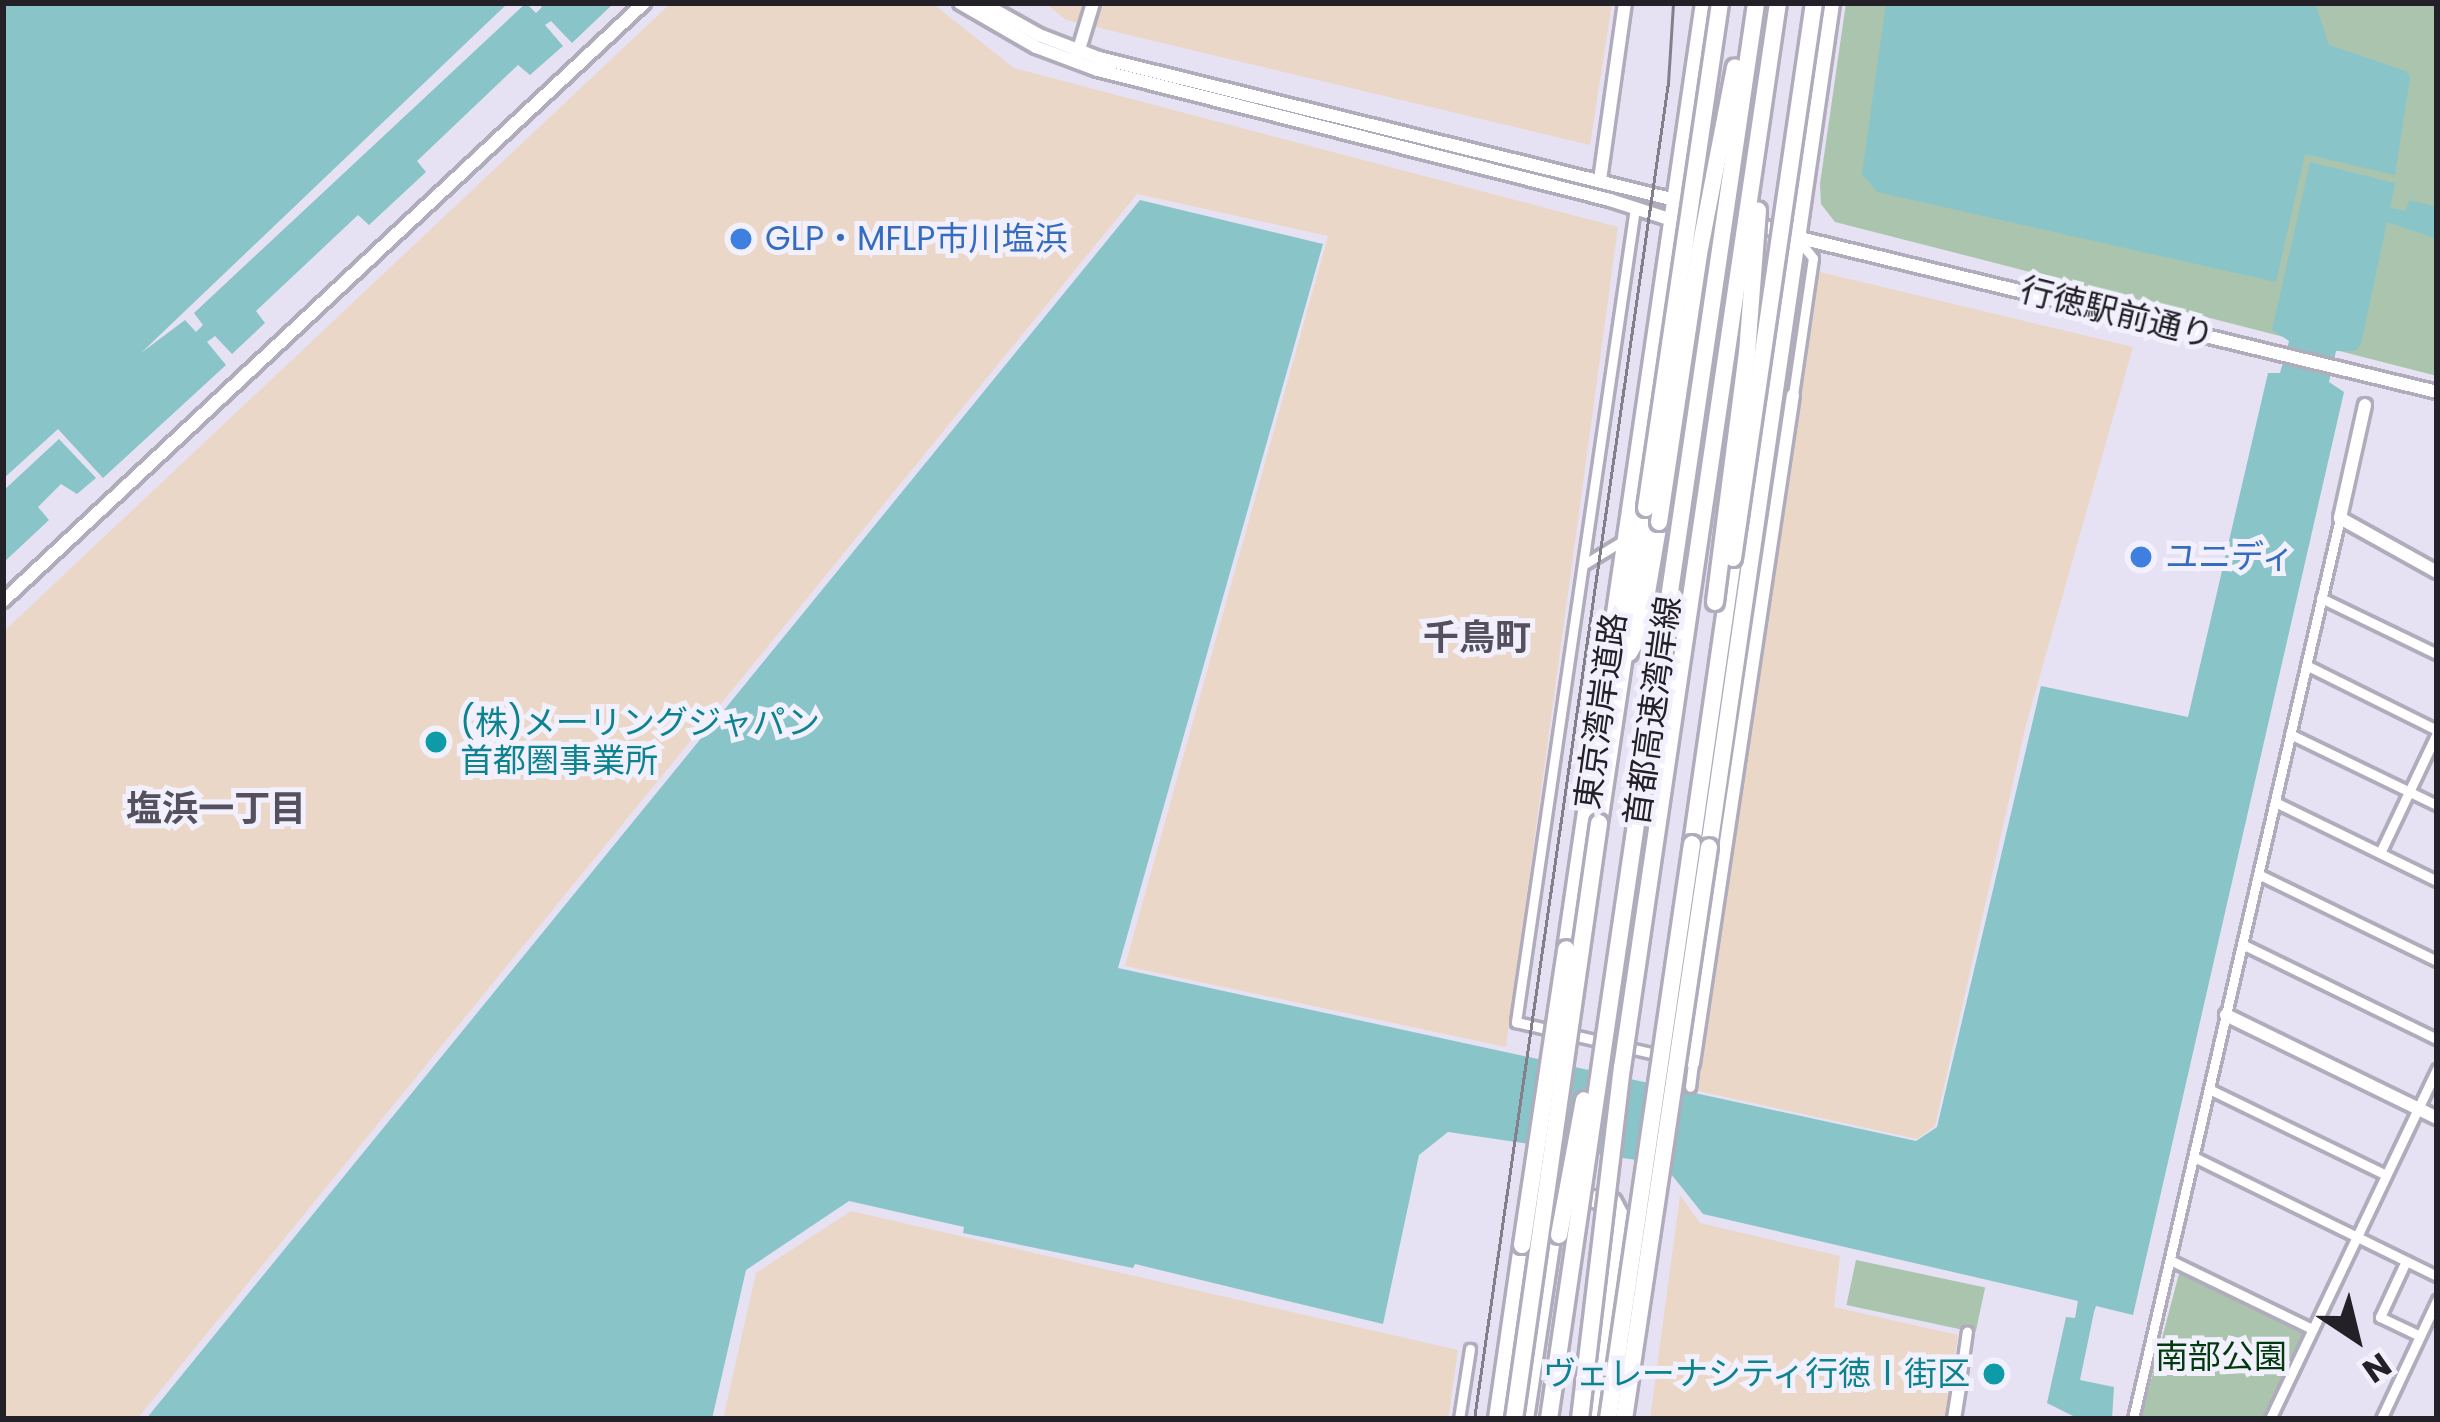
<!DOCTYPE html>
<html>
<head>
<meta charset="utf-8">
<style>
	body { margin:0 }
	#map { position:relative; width:2440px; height:1422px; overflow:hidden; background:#e6e2f3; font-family:Poppins,"Noto Sans JP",sans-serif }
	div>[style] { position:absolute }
	.industrial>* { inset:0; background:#ebd7c8 }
	.green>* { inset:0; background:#abc4ad; transform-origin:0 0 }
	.water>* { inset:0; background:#89c4c9 }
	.pier>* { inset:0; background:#e6e2f3 }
	.roads { filter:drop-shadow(3px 0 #b0acbc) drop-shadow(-3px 0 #b0acbc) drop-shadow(0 3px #b0acbc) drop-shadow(0 -3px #b0acbc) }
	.street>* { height:9px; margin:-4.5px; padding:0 4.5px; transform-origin:4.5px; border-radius:4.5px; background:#fff }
	.secondary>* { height:12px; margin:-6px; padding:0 6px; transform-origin:6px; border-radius:6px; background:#fff }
	.highway>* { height:16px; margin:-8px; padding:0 8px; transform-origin:8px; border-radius:8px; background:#fff }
	.rail>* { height:3px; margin:-1.5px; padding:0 1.5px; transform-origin:1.5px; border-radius:1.5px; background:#83808c }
	.bridges { filter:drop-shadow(3px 0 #b0acbc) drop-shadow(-3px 0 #b0acbc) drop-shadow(0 3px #b0acbc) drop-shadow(0 -3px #b0acbc) }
	.highway-bridge>* { height:16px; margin:-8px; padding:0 8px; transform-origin:8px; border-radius:8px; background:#fff }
	.dots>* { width:33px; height:33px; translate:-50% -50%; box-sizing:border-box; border:6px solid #f3f0fe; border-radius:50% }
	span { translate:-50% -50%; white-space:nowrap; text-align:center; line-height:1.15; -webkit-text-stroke:10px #f3f0fe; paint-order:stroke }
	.shop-label { font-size:33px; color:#366cbe }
	.left { translate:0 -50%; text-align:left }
	.street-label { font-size:33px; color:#232127 }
	.culture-label { font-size:33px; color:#0d838f }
	.right { translate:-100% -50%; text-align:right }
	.park-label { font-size:33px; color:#003a0e }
	.neighbourhood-label { font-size:36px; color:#54505e; font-weight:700 }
	.frame { position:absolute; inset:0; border:6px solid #232127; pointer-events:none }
	.north { position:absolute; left:2296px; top:1278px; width:120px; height:120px; -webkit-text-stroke:9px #f3f0fe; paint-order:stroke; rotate:145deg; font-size:33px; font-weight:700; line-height:48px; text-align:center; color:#232127 }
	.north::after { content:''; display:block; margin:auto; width:42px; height:54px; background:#232127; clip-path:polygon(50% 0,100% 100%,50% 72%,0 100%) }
</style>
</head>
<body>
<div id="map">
	<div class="industrial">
		<div style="clip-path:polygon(671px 3px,932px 3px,1014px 68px,1618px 227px,1506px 1047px,1125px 966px,1328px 236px,1137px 194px,137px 1419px,3px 1419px,3px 632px)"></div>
		<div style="clip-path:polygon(1045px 3px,1612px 3px,1590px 145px,1066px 20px)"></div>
		<div style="clip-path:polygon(1816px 271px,2133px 347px,2026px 725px,1935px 1126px,1917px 1139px,1694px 1090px)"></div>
		<div style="clip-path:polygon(1680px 1195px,1700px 1223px,1840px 1256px,1834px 1307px,1958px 1335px,1945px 1419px,1650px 1419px)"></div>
		<div style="clip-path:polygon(851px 1211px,1458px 1350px,1448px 1419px,723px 1419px,756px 1273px)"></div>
	</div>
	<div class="green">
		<div style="clip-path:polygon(1846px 3px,2437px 3px,2437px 376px,1835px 222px,1821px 204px,1820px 184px)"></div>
		<div style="left:1856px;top:1260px;width:132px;height:46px;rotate:12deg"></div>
		<div style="clip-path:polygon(2180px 1270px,2303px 1329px,2306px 1335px,2266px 1419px,2141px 1418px)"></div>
	</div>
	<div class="water">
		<div style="clip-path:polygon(3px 3px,614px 3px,572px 43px,551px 21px,545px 25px,563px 46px,530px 75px,518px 65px,417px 161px,426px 172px,369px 225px,358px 215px,256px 311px,265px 323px,232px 354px,215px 336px,207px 342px,226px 365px,103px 478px,58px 429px,3px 479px)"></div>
		<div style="clip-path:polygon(1886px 3px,2315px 3px,2329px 45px,2406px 71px,2410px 78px,2395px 175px,2305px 154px,2276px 282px,1877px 192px,1862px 174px)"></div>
		<div style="clip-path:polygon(2310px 162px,2395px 183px,2390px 208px,2406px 211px,2409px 200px,2437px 207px,2437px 239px,2387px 222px,2361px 344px,2355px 351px,2336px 351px,2329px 382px,2344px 392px,2133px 1315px,2096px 1306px,2094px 1312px,2080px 1380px,2114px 1387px,2112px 1419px,2079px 1419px,2047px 1403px,2066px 1317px,2075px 1318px,2078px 1301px,1703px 1214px,1663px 1164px,1448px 1132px,1419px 1155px,1383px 1324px,1135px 1264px,1133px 1268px,963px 1233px,964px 1227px,849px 1201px,746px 1270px,712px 1419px,146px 1419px,1140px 200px,1323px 244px,1118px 968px,1916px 1141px,1937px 1127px,2041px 686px,2188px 717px,2268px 373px,2280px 373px,2289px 341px,2272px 330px)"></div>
		<div style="clip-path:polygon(59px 439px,96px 478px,77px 494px,61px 484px,38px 507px,49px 520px,3px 563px,3px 491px)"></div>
	</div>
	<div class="pier">
		<div style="clip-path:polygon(508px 3px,538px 3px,542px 7px,536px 13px,526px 3px,194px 313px,203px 325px,196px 332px,185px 320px,141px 353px)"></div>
	</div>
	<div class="roads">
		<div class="street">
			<div style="left:1635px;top:208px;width:823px;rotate:98.32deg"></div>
			<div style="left:1516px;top:1022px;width:148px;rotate:12.9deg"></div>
			<div style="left:1793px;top:395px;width:138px;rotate:-81.7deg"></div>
			<div style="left:1813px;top:258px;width:22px;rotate:-129deg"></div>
			<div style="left:1583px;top:565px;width:48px;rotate:-31.4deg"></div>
			<div style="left:2321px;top:598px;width:129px;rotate:25.8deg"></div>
			<div style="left:2306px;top:665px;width:146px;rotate:26.4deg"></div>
			<div style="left:2290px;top:734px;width:163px;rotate:25.8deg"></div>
			<div style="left:2275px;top:802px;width:180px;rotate:26deg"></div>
			<div style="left:2380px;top:853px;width:133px;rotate:-64.6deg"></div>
			<div style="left:2258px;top:874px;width:199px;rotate:25.9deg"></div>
			<div style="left:2242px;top:944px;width:217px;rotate:26deg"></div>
			<div style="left:1688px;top:1061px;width:5px;rotate:22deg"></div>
			<div style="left:1693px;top:1063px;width:24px;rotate:97deg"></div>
			<div style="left:2209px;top:1089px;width:197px;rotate:25.9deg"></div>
			<div style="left:2194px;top:1157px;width:271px;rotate:26.1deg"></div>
			<div style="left:2170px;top:1260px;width:158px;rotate:25.9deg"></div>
			<div style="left:2406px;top:1261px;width:62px;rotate:114.9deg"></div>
			<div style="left:2380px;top:1317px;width:44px;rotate:25.4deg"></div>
			<div style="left:1960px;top:1380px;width:49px;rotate:-81.9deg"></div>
			<div style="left:1459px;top:1419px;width:71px;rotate:-81.1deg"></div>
			<div style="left:2133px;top:1419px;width:924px;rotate:-77.06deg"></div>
			<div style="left:2270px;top:1419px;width:388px;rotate:-64.5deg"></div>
			<div style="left:2381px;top:1419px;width:132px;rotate:-64.8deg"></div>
		</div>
		<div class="secondary">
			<div style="left:960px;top:3px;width:88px;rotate:30.1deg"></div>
			<div style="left:1036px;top:47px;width:66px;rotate:20.4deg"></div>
			<div style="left:1098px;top:70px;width:528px;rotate:14.25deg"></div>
			<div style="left:1610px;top:200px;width:71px;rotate:17.9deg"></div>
			<div style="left:982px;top:3px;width:65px;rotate:29.3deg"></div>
			<div style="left:1039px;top:35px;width:64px;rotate:21deg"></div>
			<div style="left:1099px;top:58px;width:601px;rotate:13.85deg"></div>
			<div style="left:1077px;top:56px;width:55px;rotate:-73.2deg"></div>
			<div style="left:1600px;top:180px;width:179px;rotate:-82deg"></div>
			<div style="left:1720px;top:212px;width:80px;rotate:18.2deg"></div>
			<div style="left:1796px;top:237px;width:659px;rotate:13.59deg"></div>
			<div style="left:2365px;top:405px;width:116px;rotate:102.5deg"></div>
			<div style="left:2340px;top:518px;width:111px;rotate:29.1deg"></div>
			<div style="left:3px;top:601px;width:877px;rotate:-43.01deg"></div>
			<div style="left:2226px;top:1015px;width:235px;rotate:26deg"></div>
			<div style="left:1693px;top:1063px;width:675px;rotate:-81.49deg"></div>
			<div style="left:1954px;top:1419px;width:39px;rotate:-81deg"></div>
		</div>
		<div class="highway">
			<div style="left:1629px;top:653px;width:22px;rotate:-60deg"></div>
			<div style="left:1640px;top:634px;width:114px;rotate:-80.4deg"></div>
			<div style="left:1599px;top:823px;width:318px;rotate:-81.5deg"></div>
			<div style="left:1692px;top:844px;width:289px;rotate:-81.8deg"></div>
			<div style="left:1709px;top:847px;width:853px;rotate:-81.77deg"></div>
			<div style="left:1566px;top:949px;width:956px;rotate:-81.7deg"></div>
			<div style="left:1572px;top:1196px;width:41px;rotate:8.3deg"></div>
			<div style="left:1613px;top:1202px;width:15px;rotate:62deg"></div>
			<div style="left:1620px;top:1215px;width:206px;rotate:98.6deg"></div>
			<div style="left:1497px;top:1419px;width:176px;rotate:-81.8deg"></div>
			<div style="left:1525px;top:1419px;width:202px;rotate:-81.5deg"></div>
		</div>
	</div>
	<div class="rail">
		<div style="left:1474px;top:1419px;width:1350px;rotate:-81.74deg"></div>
		<div style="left:1668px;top:83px;width:80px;rotate:-86.4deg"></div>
	</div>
	<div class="bridges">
		<div class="highway-bridge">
			<div style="left:1646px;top:508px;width:510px;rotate:-81.66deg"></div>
			<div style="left:1659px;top:522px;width:271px;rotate:-81.5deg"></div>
			<div style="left:1699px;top:254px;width:190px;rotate:-79.1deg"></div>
			<div style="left:1733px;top:558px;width:561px;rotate:-81.7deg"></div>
			<div style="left:1715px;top:602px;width:251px;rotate:-82.7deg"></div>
			<div style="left:1747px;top:353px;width:143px;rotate:-85.6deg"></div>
			<div style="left:1559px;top:1235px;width:137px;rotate:-79.5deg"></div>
			<div style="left:1522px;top:1245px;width:299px;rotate:-81.5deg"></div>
			<div style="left:1514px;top:1419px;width:602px;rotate:-81.88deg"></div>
			<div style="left:1549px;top:1419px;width:1431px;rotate:-81.68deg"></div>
			<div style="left:1580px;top:1419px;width:354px;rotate:-83.2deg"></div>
			<div style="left:1622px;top:1068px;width:1076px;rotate:-81.67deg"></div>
			<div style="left:1608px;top:1419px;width:581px;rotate:-81.69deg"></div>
			<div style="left:1624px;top:1419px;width:578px;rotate:-81.55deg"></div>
		</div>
	</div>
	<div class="dots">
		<div style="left:741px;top:239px;background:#3f7fe0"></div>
		<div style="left:2141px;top:557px;background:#3f7fe0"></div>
		<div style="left:436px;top:742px;background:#0f9aa8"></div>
		<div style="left:1994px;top:1374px;background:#0f9aa8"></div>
	</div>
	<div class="shop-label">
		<span class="left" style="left:765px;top:239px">GLP・MFLP市川塩浜</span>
		<span class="left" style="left:2165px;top:557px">ユニディ</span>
	</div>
	<div class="street-label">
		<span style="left:2117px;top:313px;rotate:14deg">行徳駅前通り</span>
		<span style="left:1601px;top:711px;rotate:-82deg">東京湾岸道路</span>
		<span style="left:1653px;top:711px;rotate:-82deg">首都高速湾岸線</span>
	</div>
	<div class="culture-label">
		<span class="left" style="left:460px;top:742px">(株)メーリングジャパン<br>首都圏事業所</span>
		<span class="right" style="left:1970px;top:1374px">ヴェレーナシティ行徳Ⅰ街区</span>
	</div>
	<div class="park-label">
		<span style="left:2221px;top:1357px">南部公園</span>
	</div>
	<div class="neighbourhood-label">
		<span style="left:1477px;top:638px">千鳥町</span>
		<span style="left:216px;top:809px">塩浜一丁目</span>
	</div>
	<div class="frame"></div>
	<div class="north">N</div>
</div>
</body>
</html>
